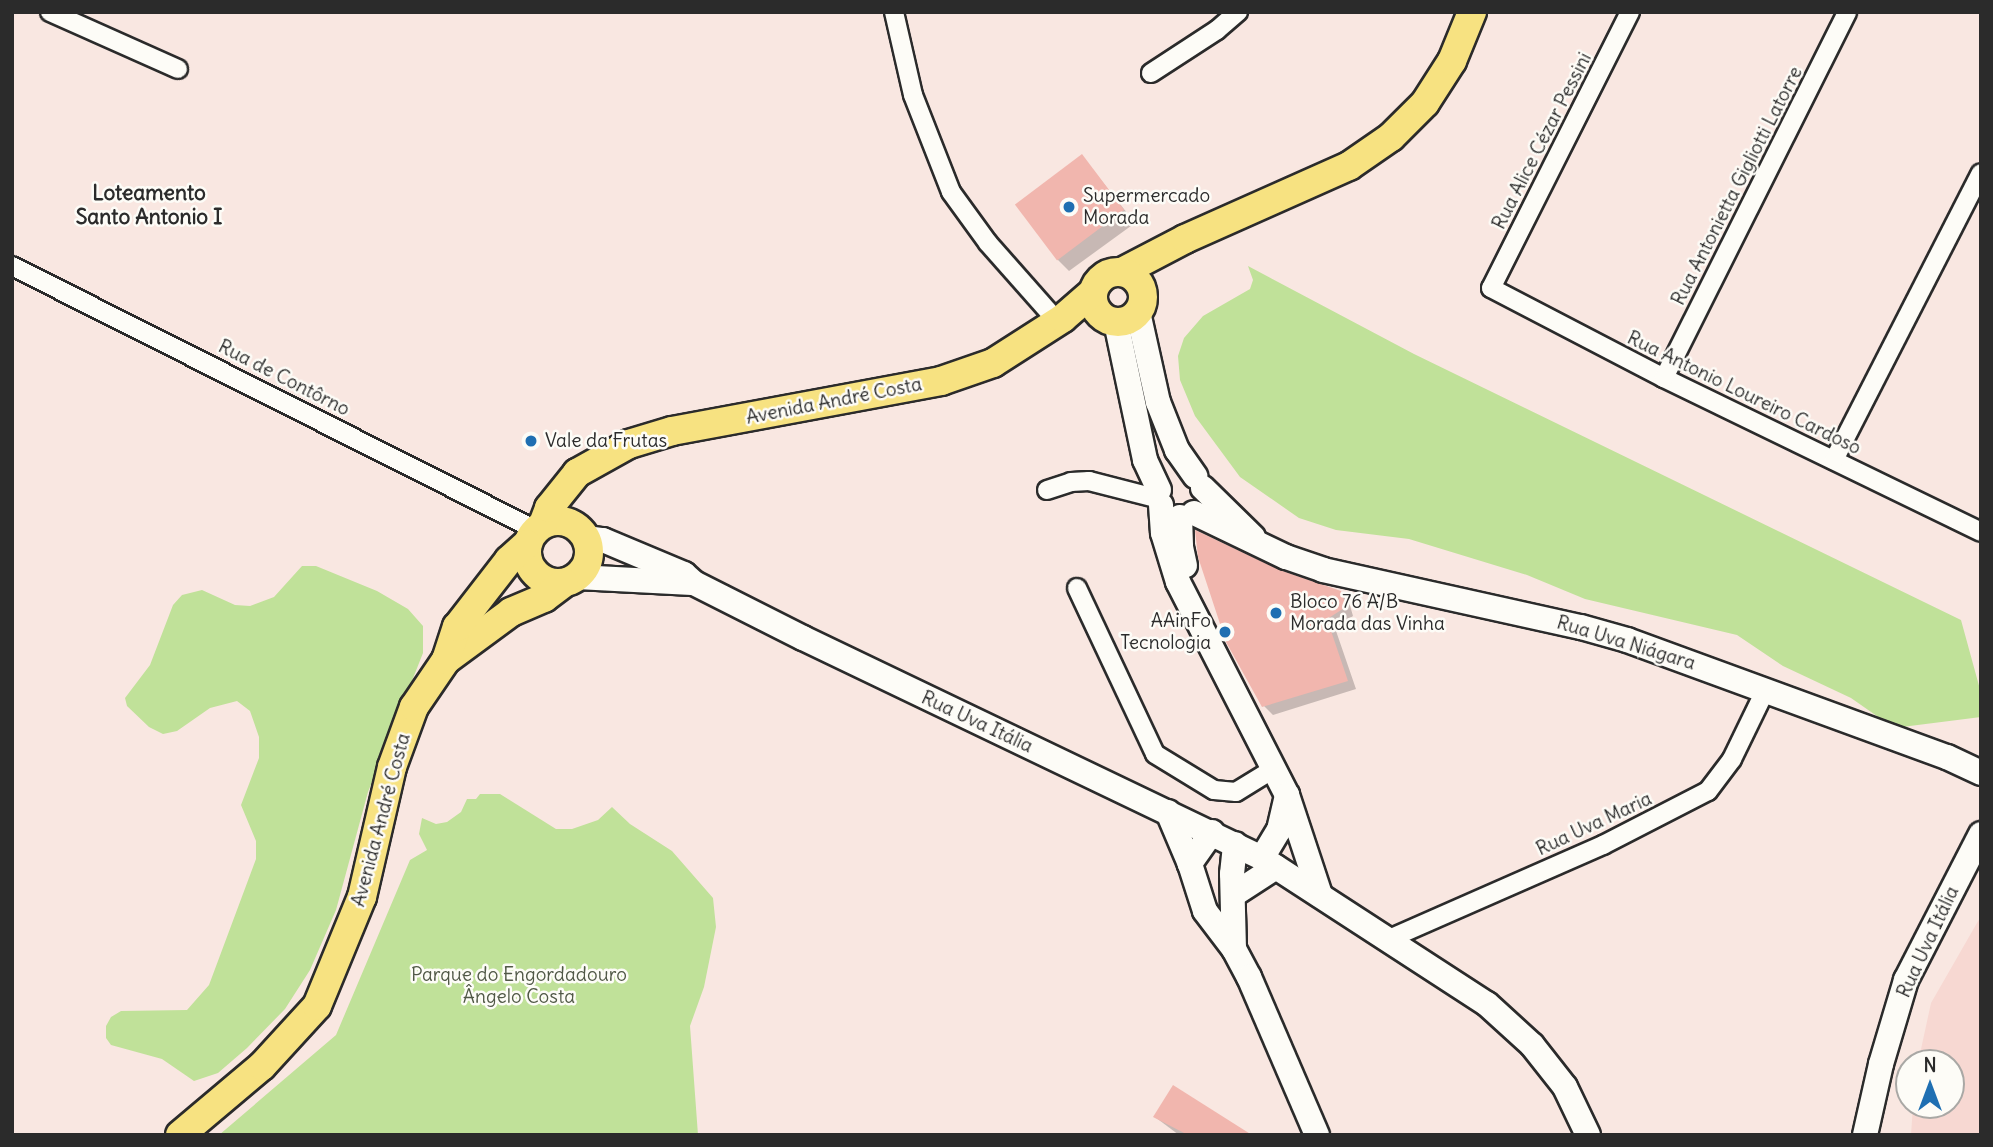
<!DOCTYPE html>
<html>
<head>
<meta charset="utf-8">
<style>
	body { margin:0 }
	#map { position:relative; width:1993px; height:1147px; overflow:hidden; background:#f9e7e1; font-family:Delius,sans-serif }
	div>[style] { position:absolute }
	.built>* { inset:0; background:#f7d8d2 }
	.green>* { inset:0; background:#c0e199 }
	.shadow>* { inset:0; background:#0003 }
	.building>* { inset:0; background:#f1b6ae; transform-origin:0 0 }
	.roads { filter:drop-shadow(2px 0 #2b2b2b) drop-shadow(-2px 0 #2b2b2b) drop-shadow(0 2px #2b2b2b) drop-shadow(0 -2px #2b2b2b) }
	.street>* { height:18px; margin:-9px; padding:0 9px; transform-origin:9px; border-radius:9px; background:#fdfcf7 }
	.secondary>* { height:24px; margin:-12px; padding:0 12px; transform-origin:12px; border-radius:12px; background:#fdfcf7 }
	.primary>* { height:28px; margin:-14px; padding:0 14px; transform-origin:14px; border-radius:14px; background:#f7e281 }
	.primary>.ring { margin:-14px; padding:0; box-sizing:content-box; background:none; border:28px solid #f7e281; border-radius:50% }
	.dots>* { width:19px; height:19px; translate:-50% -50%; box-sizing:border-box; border:4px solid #fdfcf7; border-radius:50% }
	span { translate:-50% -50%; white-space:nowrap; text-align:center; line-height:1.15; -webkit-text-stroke:5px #fdfcf7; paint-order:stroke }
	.street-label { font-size:19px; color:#2b2b2b }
	.poi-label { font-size:19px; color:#2b2b2b }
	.left { translate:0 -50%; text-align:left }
	.right { translate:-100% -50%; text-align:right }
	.park-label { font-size:19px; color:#505846 }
	.neighbourhood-label { font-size:21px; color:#2b2b2b; font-weight:700 }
	.frame { position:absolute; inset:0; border:14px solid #2b2b2b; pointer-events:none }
	.north { position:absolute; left:1895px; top:1049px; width:70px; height:70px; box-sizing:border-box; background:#fdfcf7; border:2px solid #a9a8a5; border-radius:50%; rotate:0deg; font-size:19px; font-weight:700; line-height:28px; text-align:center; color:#2b2b2b }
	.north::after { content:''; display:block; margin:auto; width:24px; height:32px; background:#1f6fb2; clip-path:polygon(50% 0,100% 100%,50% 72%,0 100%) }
</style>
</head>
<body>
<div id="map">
	<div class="built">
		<div style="clip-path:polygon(1981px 916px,1981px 1135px,1911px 1135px,1913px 1105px,1951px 1105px,1951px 1063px,1918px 1063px,1931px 1003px)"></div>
	</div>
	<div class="green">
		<div style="clip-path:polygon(1248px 266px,1414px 354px,1961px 620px,1981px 693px,1981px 717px,1894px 728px,1851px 698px,1783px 666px,1737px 635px,1585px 599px,1527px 575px,1409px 539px,1336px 530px,1299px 518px,1240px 477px,1195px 416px,1180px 380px,1178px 356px,1184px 338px,1203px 316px,1250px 289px,1253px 280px)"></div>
		<div style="clip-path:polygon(302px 566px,316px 566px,377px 591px,408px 609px,423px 626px,423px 653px,368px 792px,336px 910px,310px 970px,285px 1009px,247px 1048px,218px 1073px,194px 1081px,162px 1059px,111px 1045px,106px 1038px,106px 1026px,111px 1017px,121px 1011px,187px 1010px,209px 985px,256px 859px,256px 841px,241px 805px,259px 758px,259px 737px,250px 711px,237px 701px,210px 708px,177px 731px,163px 734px,149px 727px,127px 706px,125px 698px,150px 665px,173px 605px,182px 595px,202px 590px,235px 605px,250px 606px,274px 597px)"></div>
		<div style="clip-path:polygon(480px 794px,500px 794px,556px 829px,572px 829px,598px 820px,612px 807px,630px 824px,672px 851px,713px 898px,716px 927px,704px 987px,690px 1026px,698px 1135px,219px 1135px,336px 1035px,410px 860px,427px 850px,419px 834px,422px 818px,436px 824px,447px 822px,461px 812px,467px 799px,476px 799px)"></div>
	</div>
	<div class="shadow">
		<div style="clip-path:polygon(1082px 156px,1135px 223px,1069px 271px,1057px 259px)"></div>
		<div style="clip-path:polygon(1279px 572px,1340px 593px,1349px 602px,1353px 616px,1335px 628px,1356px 689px,1273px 715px,1264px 706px)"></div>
		<div style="clip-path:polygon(1155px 1117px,1248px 1135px,1179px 1135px)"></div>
	</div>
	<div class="building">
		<div style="left:1082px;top:154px;width:70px;height:84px;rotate:53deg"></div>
		<div style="clip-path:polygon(1195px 530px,1280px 570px,1341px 591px,1346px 607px,1327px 619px,1348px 681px,1262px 707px,1226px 642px,1198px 557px)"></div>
		<div style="clip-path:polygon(1173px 1085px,1252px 1135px,1188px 1135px,1153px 1117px)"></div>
	</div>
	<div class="roads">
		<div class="street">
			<div style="left:50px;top:12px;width:140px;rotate:24deg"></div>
			<div style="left:894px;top:12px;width:85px;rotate:77.1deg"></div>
			<div style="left:913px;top:95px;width:104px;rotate:68.6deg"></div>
			<div style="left:951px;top:192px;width:63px;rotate:54deg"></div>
			<div style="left:988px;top:243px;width:104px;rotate:48.5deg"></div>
			<div style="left:1630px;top:12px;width:309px;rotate:116.7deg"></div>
			<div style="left:1491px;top:288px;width:195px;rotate:27.5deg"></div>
			<div style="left:1664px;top:378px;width:352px;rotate:25.9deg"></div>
			<div style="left:1151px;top:73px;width:79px;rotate:-33.1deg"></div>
			<div style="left:1217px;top:30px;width:28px;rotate:-41deg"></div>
			<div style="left:12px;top:266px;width:587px;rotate:26.74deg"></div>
			<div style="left:1664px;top:378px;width:409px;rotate:-63.4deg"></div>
			<div style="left:1834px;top:460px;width:322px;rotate:-62.9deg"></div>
			<div style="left:1047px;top:490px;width:25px;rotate:-18deg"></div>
			<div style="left:1071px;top:482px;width:18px;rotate:-3deg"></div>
			<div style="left:1089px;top:481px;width:72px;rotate:14.4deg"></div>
			<div style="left:1077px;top:588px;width:183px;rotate:64.8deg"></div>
			<div style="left:1155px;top:754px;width:69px;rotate:31.4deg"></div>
			<div style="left:1214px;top:790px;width:22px;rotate:5deg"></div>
			<div style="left:1236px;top:792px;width:46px;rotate:-31.6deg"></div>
			<div style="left:1389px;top:939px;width:234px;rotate:-23.7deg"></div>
			<div style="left:1603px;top:845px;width:118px;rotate:-27.2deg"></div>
			<div style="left:1708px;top:791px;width:40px;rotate:-53deg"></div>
			<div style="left:1732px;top:759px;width:78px;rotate:-64.1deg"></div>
		</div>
		<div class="secondary">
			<div style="left:1138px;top:312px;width:92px;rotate:77.5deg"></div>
			<div style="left:1158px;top:402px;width:52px;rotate:68.4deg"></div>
			<div style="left:1177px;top:450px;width:32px;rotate:55deg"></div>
			<div style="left:1116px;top:322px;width:141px;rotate:78.1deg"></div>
			<div style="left:1145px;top:460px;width:33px;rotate:65deg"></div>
			<div style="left:1203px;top:488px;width:70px;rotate:44.4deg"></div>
			<div style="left:1161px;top:505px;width:28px;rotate:86deg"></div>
			<div style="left:1163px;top:533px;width:51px;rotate:73deg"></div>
			<div style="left:1178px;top:582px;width:239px;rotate:62.9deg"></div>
			<div style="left:1287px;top:795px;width:105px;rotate:71.7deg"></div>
			<div style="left:1194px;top:513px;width:102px;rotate:25.6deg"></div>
			<div style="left:1286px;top:557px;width:39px;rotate:19deg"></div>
			<div style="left:1323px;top:570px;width:264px;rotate:12.5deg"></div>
			<div style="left:1581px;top:627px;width:48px;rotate:15.8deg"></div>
			<div style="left:1627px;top:640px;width:341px;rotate:20.1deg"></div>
			<div style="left:1947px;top:757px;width:38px;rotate:25deg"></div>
			<div style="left:1180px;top:517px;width:30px;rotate:88deg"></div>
			<div style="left:1181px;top:547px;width:19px;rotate:78deg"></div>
			<div style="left:586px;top:538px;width:17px;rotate:7deg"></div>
			<div style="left:603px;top:540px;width:88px;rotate:22.8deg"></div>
			<div style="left:684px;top:574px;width:13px;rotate:42deg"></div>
			<div style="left:694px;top:583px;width:122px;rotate:26.8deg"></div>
			<div style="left:803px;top:638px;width:509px;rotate:25.61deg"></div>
			<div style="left:1262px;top:858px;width:268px;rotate:33deg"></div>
			<div style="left:1487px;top:1004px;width:61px;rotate:42.3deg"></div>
			<div style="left:1532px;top:1045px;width:53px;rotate:51.8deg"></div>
			<div style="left:1565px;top:1087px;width:53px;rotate:64.4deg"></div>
			<div style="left:577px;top:577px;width:115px;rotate:3deg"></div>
			<div style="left:1168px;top:812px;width:56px;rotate:67.1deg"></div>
			<div style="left:1212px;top:832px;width:39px;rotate:125deg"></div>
			<div style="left:1190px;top:864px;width:49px;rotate:72.3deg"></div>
			<div style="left:1205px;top:911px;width:48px;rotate:52.7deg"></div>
			<div style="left:1234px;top:949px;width:32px;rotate:62deg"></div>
			<div style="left:1249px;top:977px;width:172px;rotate:66.7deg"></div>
			<div style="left:1262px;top:858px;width:33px;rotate:-59deg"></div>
			<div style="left:1279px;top:830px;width:36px;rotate:-77deg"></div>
			<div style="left:1233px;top:895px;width:51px;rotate:-33.1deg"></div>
			<div style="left:1234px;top:949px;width:75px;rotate:-91.5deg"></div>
			<div style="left:1232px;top:874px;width:30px;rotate:-84deg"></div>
			<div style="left:1865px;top:1135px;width:73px;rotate:-77.3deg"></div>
			<div style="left:1881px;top:1064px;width:88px;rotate:-73.4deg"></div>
			<div style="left:1906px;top:980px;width:164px;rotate:-62.8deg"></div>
		</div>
		<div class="primary">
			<div style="left:1122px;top:272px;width:71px;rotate:-27.6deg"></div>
			<div style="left:1185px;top:239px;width:180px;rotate:-24deg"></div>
			<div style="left:1349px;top:166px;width:51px;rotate:-34.6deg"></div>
			<div style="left:1391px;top:137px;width:48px;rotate:-45deg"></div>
			<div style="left:1425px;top:103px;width:50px;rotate:-57.3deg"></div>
			<div style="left:1452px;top:61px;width:53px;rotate:-67.8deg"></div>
			<div class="ring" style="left:1093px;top:272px;width:22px;height:22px"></div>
			<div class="ring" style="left:527px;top:521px;width:34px;height:34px"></div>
			<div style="left:543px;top:524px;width:17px;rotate:-69deg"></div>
			<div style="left:549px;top:508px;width:45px;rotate:-51.3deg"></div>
			<div style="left:577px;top:473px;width:60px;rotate:-29.1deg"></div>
			<div style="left:629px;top:444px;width:45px;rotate:-16.8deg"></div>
			<div style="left:672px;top:431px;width:274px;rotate:-10.5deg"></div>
			<div style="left:941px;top:381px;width:55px;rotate:-19.1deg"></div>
			<div style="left:993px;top:363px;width:83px;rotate:-32.7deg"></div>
			<div style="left:1063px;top:318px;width:40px;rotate:-41deg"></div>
			<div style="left:446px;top:660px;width:81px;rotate:-36.4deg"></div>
			<div style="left:511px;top:612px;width:36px;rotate:-23deg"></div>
			<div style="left:544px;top:598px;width:25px;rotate:-37deg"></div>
			<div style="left:180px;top:1135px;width:107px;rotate:-40.1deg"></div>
			<div style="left:262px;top:1066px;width:81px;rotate:-47.5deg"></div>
			<div style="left:317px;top:1006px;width:118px;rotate:-67.6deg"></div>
			<div style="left:362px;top:897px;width:133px;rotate:-77deg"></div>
			<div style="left:392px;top:767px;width:64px;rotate:-69.9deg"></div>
			<div style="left:414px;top:707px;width:57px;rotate:-55.8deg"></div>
			<div style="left:446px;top:660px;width:35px;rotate:-72deg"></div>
			<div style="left:457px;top:627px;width:85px;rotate:-52.2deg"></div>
			<div style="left:509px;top:560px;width:24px;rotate:-42deg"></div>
		</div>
	</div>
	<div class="dots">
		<div style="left:1069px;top:207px;background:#1f6fb2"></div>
		<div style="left:531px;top:441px;background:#1f6fb2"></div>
		<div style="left:1276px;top:613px;background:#1f6fb2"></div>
		<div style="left:1225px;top:632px;background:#1f6fb2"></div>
	</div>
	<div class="street-label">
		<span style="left:1542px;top:141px;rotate:-63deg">Rua Alice Cézar Pessini</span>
		<span style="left:1737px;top:186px;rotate:-63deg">Rua Antonietta Gigliotti Latorre</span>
		<span style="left:284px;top:378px;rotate:27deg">Rua de Contôrno</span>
		<span style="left:1744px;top:393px;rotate:26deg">Rua Antonio Loureiro Cardoso</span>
		<span style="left:834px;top:401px;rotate:-11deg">Avenida André Costa</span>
		<span style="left:1626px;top:643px;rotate:17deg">Rua Uva Niágara</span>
		<span style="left:977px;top:722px;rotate:25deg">Rua Uva Itália</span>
		<span style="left:381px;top:820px;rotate:-75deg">Avenida André Costa</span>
		<span style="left:1594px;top:824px;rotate:-25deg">Rua Uva Maria</span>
		<span style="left:1928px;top:942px;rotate:-65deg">Rua Uva Itália</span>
	</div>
	<div class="poi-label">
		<span class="left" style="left:1083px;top:207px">Supermercado<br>Morada</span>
		<span class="left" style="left:545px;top:441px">Vale da Frutas</span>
		<span class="left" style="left:1290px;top:613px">Bloco 76 A/B<br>Morada das Vinha</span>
		<span class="right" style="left:1211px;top:632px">AAinFo<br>Tecnologia</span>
	</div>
	<div class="park-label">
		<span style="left:519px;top:986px">Parque do Engordadouro<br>Ângelo Costa</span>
	</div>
	<div class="neighbourhood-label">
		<span style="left:149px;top:205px">Loteamento<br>Santo Antonio I</span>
	</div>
	<div class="frame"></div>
	<div class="north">N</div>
</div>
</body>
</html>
